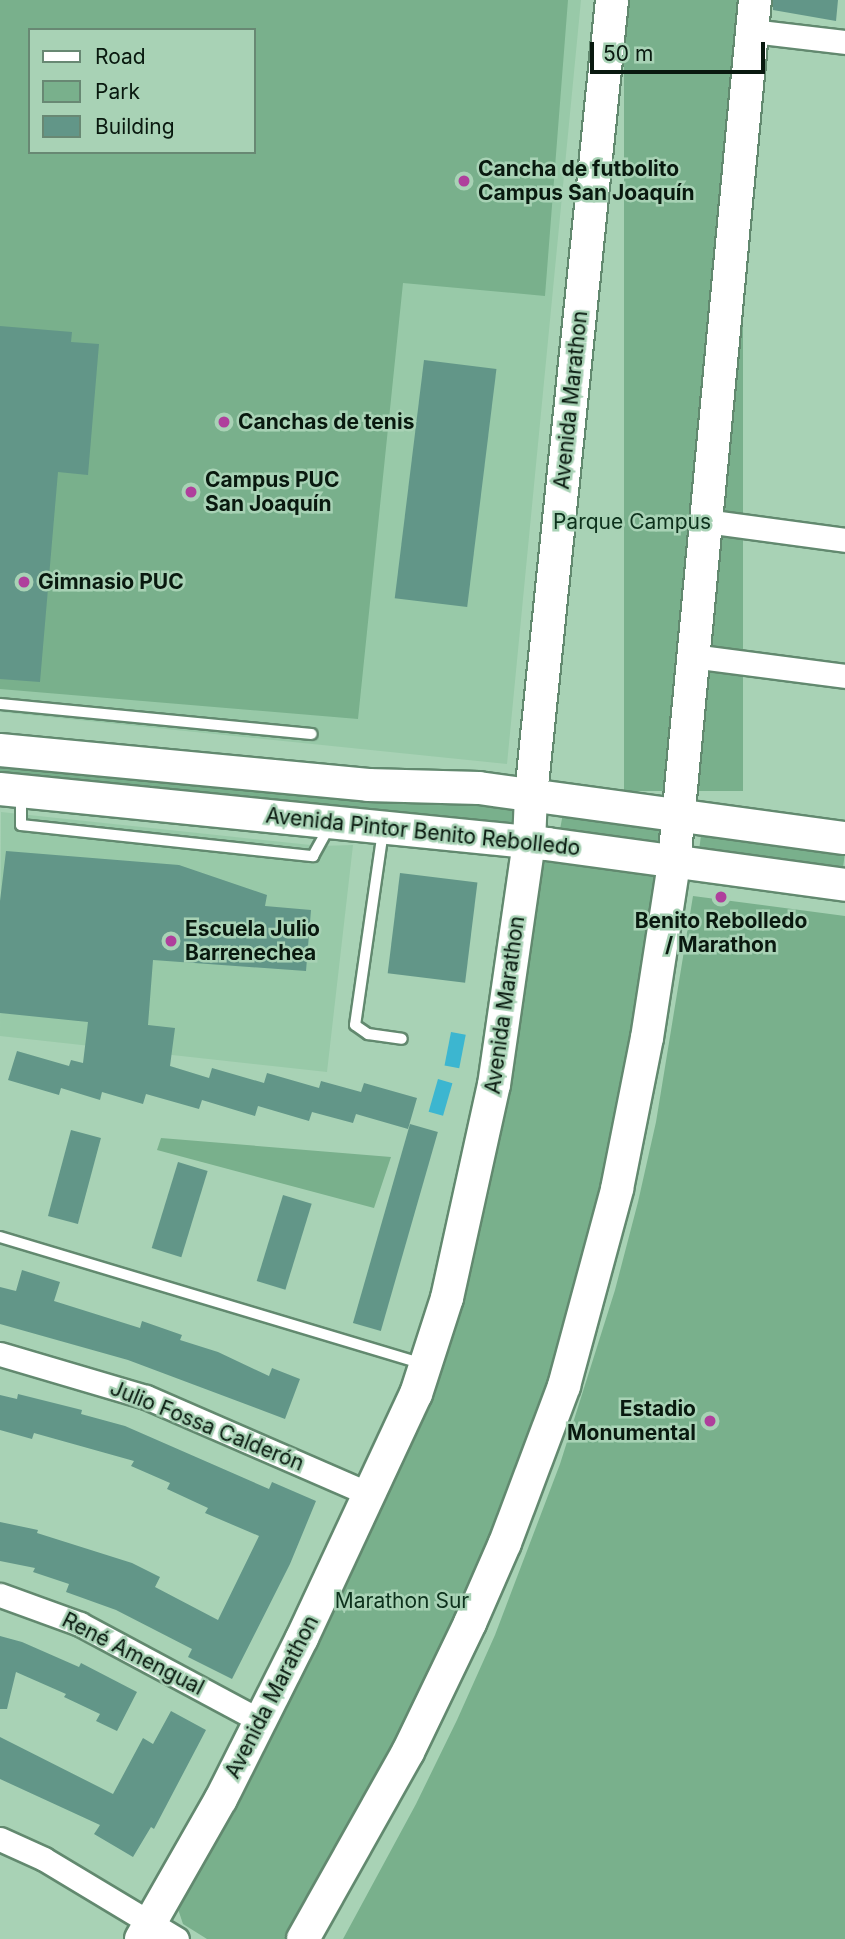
<!DOCTYPE html>
<html>
<head>
<meta charset="utf-8">
<style>
	body { margin:0 }
	#map { position:relative; width:845px; height:1939px; overflow:hidden; background:#a8d2b5; font-family:Inter,sans-serif }
	div>[style] { position:absolute }
	.built>* { inset:0; background:#98c9a8 }
	.green>* { inset:0; background:#79b08c; transform-origin:0 0 }
	.water>* { inset:0; background:#3cb6d0; transform-origin:0 0 }
	.building>* { inset:0; background:#629688; transform-origin:0 0 }
	.roads { filter:drop-shadow(2px 0 #62896f) drop-shadow(-2px 0 #62896f) drop-shadow(0 2px #62896f) drop-shadow(0 -2px #62896f) }
	.lane>* { height:10px; margin:-5px; padding:0 5px; transform-origin:5px; border-radius:5px; background:#fff }
	.street>* { height:23px; margin:-11.5px; padding:0 11.5px; transform-origin:11.5px; border-radius:11.5px; background:#fff }
	.secondary>* { height:32px; margin:-16px; padding:0 16px; transform-origin:16px; border-radius:16px; background:#fff }
	.dots>* { width:19px; height:19px; translate:-50% -50%; box-sizing:border-box; border:4px solid #a8d2b5; border-radius:50% }
	span { translate:-50% -50%; white-space:nowrap; text-align:center; line-height:1.15; -webkit-text-stroke:5px #a8d2b5; paint-order:stroke }
	.poi-label { font-size:21px; color:#09190f; font-weight:700 }
	.left { translate:0 -50%; text-align:left }
	.right { translate:-100% -50%; text-align:right }
	.street-label { font-size:21px; color:#09190f }
	.park-label { font-size:21px; color:#0d311c }
	.legend { position:absolute; left:28px; top:28px; width:228px; height:126px; box-sizing:border-box; background:#a8d2b5; border:2px solid #688873; margin:0; padding:9px 12px; list-style:none; font-size:21px; color:#09190f }
	.legend li { display:flex; align-items:center; gap:14px; height:35px }
	.legend b { width:35px; border:2px solid #688873 }
	.scale { position:absolute; left:590px; top:42px; width:175px; height:32px; box-sizing:border-box; border:4px solid #09190f; border-top:0; padding-left:9px; font-size:21px; line-height:24px; white-space:nowrap; color:#09190f; -webkit-text-stroke:5px #a8d2b5; paint-order:stroke }
</style>
</head>
<body>
<div id="map">
	<div class="built">
		<div style="clip-path:polygon(evenodd,0 0,581px 0,507px 764px,0 712px,0 0,30px 30px,254px 30px,254px 152px,30px 152px,30px 30px)"></div>
		<div style="clip-path:polygon(1px 812px,320px 846px,353px 845px,327px 1072px,0 1036px)"></div>
	</div>
	<div class="green">
		<div style="clip-path:polygon(evenodd,0 0,568px 0,545px 296px,403px 283px,358px 719px,0 689px,0 0,30px 30px,254px 30px,254px 152px,30px 152px,30px 30px)"></div>
		<div style="left:624px;top:0;width:119px;height:791px"></div>
		<div style="clip-path:polygon(0 761px,519px 805px,521px 826px,0 779px)"></div>
		<div style="clip-path:polygon(563px 813px,661px 825px,664px 832px,658px 848px,559px 835px)"></div>
		<div style="left:701px;top:835px;width:145px;height:18px;rotate:7deg"></div>
		<div style="clip-path:polygon(541px 854px,653px 869px,663px 884px,615px 1164px,568px 1347px,457px 1632px,292px 1939px,207px 1939px,183px 1924px,177px 1906px,443px 1360px,489px 1193px)"></div>
		<div style="clip-path:polygon(693px 896px,845px 916px,845px 1939px,343px 1939px,416px 1804px,457px 1720px,495px 1635px,560px 1464px,615px 1290px,638px 1202px,656px 1122px)"></div>
		<div style="clip-path:polygon(161px 1138px,391px 1157px,374px 1208px,157px 1150px)"></div>
	</div>
	<div class="water">
		<div style="left:451px;top:1032px;width:15px;height:34px;rotate:11deg"></div>
		<div style="left:438px;top:1079px;width:15px;height:34px;rotate:16deg"></div>
	</div>
	<div class="building">
		<div style="clip-path:polygon(773px 0,838px 0,836px 21px,773px 10px)"></div>
		<div style="clip-path:polygon(0 326px,72px 332px,71px 342px,99px 344px,88px 475px,58px 472px,40px 682px,0 679px)"></div>
		<div style="left:424px;top:360px;width:73px;height:240px;rotate:7deg"></div>
		<div style="clip-path:polygon(6px 851px,179px 865px,267px 895px,265px 906px,311px 910px,306px 971px,153px 960px,148px 1025px,175px 1028px,170px 1066px,209px 1078px,212px 1068px,264px 1083px,267px 1073px,319px 1088px,321px 1081px,361px 1092px,364px 1083px,417px 1098px,408px 1129px,356px 1114px,353px 1123px,312px 1112px,309px 1121px,258px 1106px,255px 1116px,202px 1100px,199px 1109px,146px 1094px,143px 1104px,102px 1092px,100px 1100px,61px 1088px,59px 1095px,8px 1080px,17px 1051px,69px 1066px,71px 1060px,83px 1063px,88px 1022px,0 1013px,0 901px)"></div>
		<div style="left:400px;top:873px;width:78px;height:101px;rotate:7deg"></div>
		<div style="left:410px;top:1124px;width:29px;height:207px;rotate:16deg"></div>
		<div style="left:71px;top:1130px;width:31px;height:89px;rotate:15deg"></div>
		<div style="left:178px;top:1162px;width:31px;height:90px;rotate:17deg"></div>
		<div style="left:283px;top:1195px;width:30px;height:90px;rotate:17deg"></div>
		<div style="clip-path:polygon(22px 1270px,60px 1282px,54px 1301px,140px 1328px,142px 1321px,182px 1335px,180px 1340px,218px 1352px,269px 1376px,272px 1368px,300px 1379px,285px 1419px,128px 1360px,0 1324px,0 1287px,16px 1291px)"></div>
		<div style="clip-path:polygon(18px 1394px,82px 1410px,81px 1414px,125px 1426px,269px 1489px,272px 1482px,316px 1501px,290px 1564px,232px 1679px,188px 1657px,192px 1649px,116px 1610px,66px 1592px,69px 1584px,33px 1572px,35px 1568px,0 1561px,0 1522px,38px 1530px,37px 1533px,132px 1563px,160px 1577px,155px 1587px,218px 1620px,259px 1536px,205px 1513px,208px 1508px,167px 1489px,170px 1483px,131px 1466px,134px 1461px,34px 1433px,32px 1439px,0 1430px,0 1395px,17px 1399px)"></div>
		<div style="clip-path:polygon(0 1636px,22px 1642px,79px 1667px,81px 1663px,137px 1692px,117px 1731px,96px 1721px,100px 1714px,64px 1697px,66px 1694px,16px 1672px,7px 1709px,0 1709px)"></div>
		<div style="clip-path:polygon(171px 1711px,206px 1730px,154px 1829px,151px 1827px,133px 1857px,94px 1834px,100px 1825px,0 1779px,0 1737px,113px 1794px,143px 1738px,153px 1744px)"></div>
	</div>
	<div class="roads">
		<div class="lane">
			<div style="left:0;top:704px;width:313px;rotate:5.5deg"></div>
			<div style="left:21px;top:793px;width:32px;rotate:90deg"></div>
			<div style="left:21px;top:825px;width:294px;rotate:6.1deg"></div>
			<div style="left:313px;top:856px;width:33px;rotate:-61deg"></div>
			<div style="left:383px;top:831px;width:196px;rotate:98.2deg"></div>
			<div style="left:355px;top:1025px;width:16px;rotate:35deg"></div>
			<div style="left:368px;top:1034px;width:34px;rotate:8deg"></div>
			<div style="left:0;top:1237px;width:442px;rotate:16.7deg"></div>
		</div>
		<div class="street">
			<div style="left:752px;top:31px;width:94px;rotate:6.7deg"></div>
			<div style="left:705px;top:521px;width:141px;rotate:7.7deg"></div>
			<div style="left:692px;top:656px;width:154px;rotate:7.4deg"></div>
			<div style="left:0;top:1354px;width:152px;rotate:16.4deg"></div>
			<div style="left:146px;top:1397px;width:245px;rotate:23.5deg"></div>
			<div style="left:0;top:1595px;width:85px;rotate:19.9deg"></div>
			<div style="left:80px;top:1624px;width:205px;rotate:28.2deg"></div>
			<div style="left:0;top:1839px;width:48px;rotate:24.4deg"></div>
			<div style="left:44px;top:1859px;width:155px;rotate:31deg"></div>
		</div>
		<div class="secondary">
			<div style="left:0;top:750px;width:370px;rotate:5.4deg"></div>
			<div style="left:368px;top:785px;width:111px;rotate:1.5deg"></div>
			<div style="left:479px;top:788px;width:369px;rotate:7.8deg"></div>
			<div style="left:0;top:789px;width:550px;rotate:5.74deg"></div>
			<div style="left:547px;top:844px;width:301px;rotate:7.8deg"></div>
			<div style="left:141px;top:1939px;width:161px;rotate:-60.3deg"></div>
			<div style="left:221px;top:1799px;width:180px;rotate:-63.3deg"></div>
			<div style="left:302px;top:1638px;width:269px;rotate:-65deg"></div>
			<div style="left:416px;top:1394px;width:101px;rotate:-72.1deg"></div>
			<div style="left:447px;top:1298px;width:218px;rotate:-77.6deg"></div>
			<div style="left:494px;top:1085px;width:245px;rotate:-81.8deg"></div>
			<div style="left:529px;top:843px;width:48px;rotate:-87.6deg"></div>
			<div style="left:531px;top:795px;width:799px;rotate:-84.18deg"></div>
			<div style="left:303px;top:1939px;width:214px;rotate:-60.7deg"></div>
			<div style="left:408px;top:1752px;width:143px;rotate:-64.3deg"></div>
			<div style="left:470px;top:1623px;width:87px;rotate:-66.4deg"></div>
			<div style="left:505px;top:1543px;width:168px;rotate:-69.4deg"></div>
			<div style="left:564px;top:1386px;width:204px;rotate:-74.9deg"></div>
			<div style="left:617px;top:1189px;width:154px;rotate:-78.8deg"></div>
			<div style="left:647px;top:1038px;width:177px;rotate:-81.2deg"></div>
			<div style="left:674px;top:863px;width:867px;rotate:-84.64deg"></div>
		</div>
	</div>
	<div class="dots">
		<div style="left:464px;top:181px;background:#af3f9c"></div>
		<div style="left:224px;top:422px;background:#af3f9c"></div>
		<div style="left:191px;top:492px;background:#af3f9c"></div>
		<div style="left:24px;top:582px;background:#af3f9c"></div>
		<div style="left:721px;top:897px;background:#af3f9c"></div>
		<div style="left:171px;top:941px;background:#af3f9c"></div>
		<div style="left:710px;top:1421px;background:#af3f9c"></div>
	</div>
	<div class="poi-label">
		<span class="left" style="left:478px;top:181px">Cancha de futbolito<br>Campus San Joaquín</span>
		<span class="left" style="left:238px;top:422px">Canchas de tenis</span>
		<span class="left" style="left:205px;top:492px">Campus PUC<br>San Joaquín</span>
		<span class="left" style="left:38px;top:582px">Gimnasio PUC</span>
		<span style="left:721px;top:933px">Benito Rebolledo<br>/ Marathon</span>
		<span class="left" style="left:185px;top:941px">Escuela Julio<br>Barrenechea</span>
		<span class="right" style="left:696px;top:1421px">Estadio<br>Monumental</span>
	</div>
	<div class="street-label">
		<span style="left:571px;top:400px;rotate:-84deg">Avenida Marathon</span>
		<span style="left:423px;top:832px;rotate:6deg">Avenida Pintor Benito Rebolledo</span>
		<span style="left:505px;top:1005px;rotate:-82deg">Avenida Marathon</span>
		<span style="left:207px;top:1426px;rotate:22deg">Julio Fossa Calderón</span>
		<span style="left:133px;top:1654px;rotate:27deg">René Amengual</span>
		<span style="left:272px;top:1697px;rotate:-63deg">Avenida Marathon</span>
	</div>
	<div class="park-label">
		<span style="left:632px;top:522px">Parque Campus</span>
		<span style="left:402px;top:1601px">Marathon Sur</span>
	</div>
	<ul class="legend">
	<li><b style="height:9px;background:#fff"></b>Road</li>
	<li><b style="height:19px;background:#79b08c"></b>Park</li>
	<li><b style="height:19px;background:#629688"></b>Building</li>
	</ul>
	<div class="scale">50 m</div>
</div>
</body>
</html>
